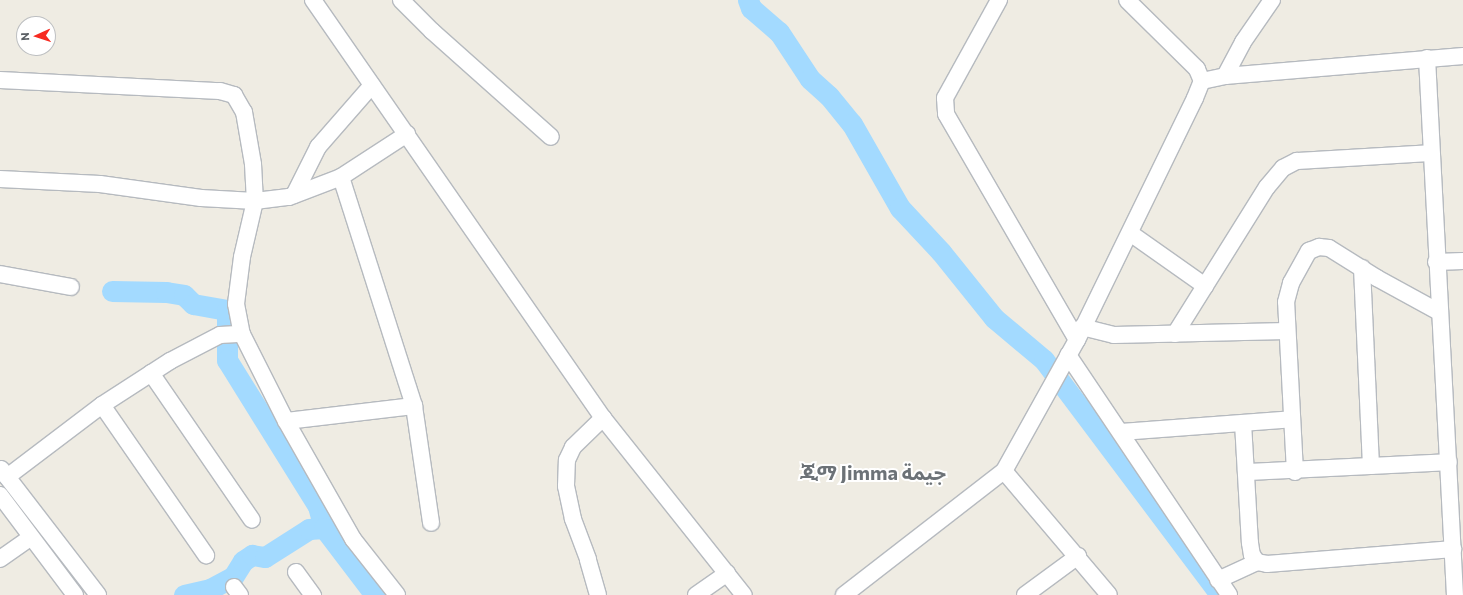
<!DOCTYPE html>
<html>
<head>
<meta charset="utf-8">
<style>
	body { margin:0 }
	#map { position:relative; width:1463px; height:595px; overflow:hidden; background:#efece3; font-family:Commissioner,"Noto Sans Arabic","Noto Sans Ethiopic",sans-serif }
	div>[style] { position:absolute }
	.river>* { height:21px; margin:-10.5px; padding:0 10.5px; transform-origin:10.5px; border-radius:10.5px; background:#a3daff }
	.roads { filter:drop-shadow(1px 0 #b6babf) drop-shadow(-1px 0 #b6babf) drop-shadow(0 1px #b6babf) drop-shadow(0 -1px #b6babf) }
	.minor>* { height:16px; margin:-8px; padding:0 8px; transform-origin:8px; border-radius:8px; background:#fff }
	span { translate:-50% -50%; white-space:nowrap; text-align:center; line-height:1.15; -webkit-text-stroke:4px #fff; paint-order:stroke }
	.town-label { font-size:20px; color:#6c7277; font-weight:700 }
	.north { position:absolute; left:16px; top:16px; width:40px; height:40px; box-sizing:border-box; background:#fff; border:1px solid #bdbfc1; border-radius:50%; rotate:267deg; font-size:11px; font-weight:700; line-height:16px; text-align:center; color:#5b6065 }
	.north::after { content:''; display:block; margin:auto; width:14px; height:18px; background:#f72b21; clip-path:polygon(50% 0,100% 100%,50% 72%,0 100%) }
</style>
</head>
<body>
<div id="map">
	<div class="river">
		<div style="left:748px;top:0;width:9px;rotate:69deg"></div>
		<div style="left:751px;top:8px;width:37px;rotate:41deg"></div>
		<div style="left:779px;top:32px;width:56px;rotate:56.6deg"></div>
		<div style="left:810px;top:79px;width:25px;rotate:42deg"></div>
		<div style="left:829px;top:96px;width:36px;rotate:51deg"></div>
		<div style="left:852px;top:124px;width:97px;rotate:60.3deg"></div>
		<div style="left:900px;top:208px;width:60px;rotate:47deg"></div>
		<div style="left:941px;top:252px;width:85px;rotate:51.2deg"></div>
		<div style="left:994px;top:318px;width:65px;rotate:40deg"></div>
		<div style="left:1044px;top:360px;width:293px;rotate:53.1deg"></div>
		<div style="left:112px;top:291px;width:54px;rotate:1.1deg"></div>
		<div style="left:166px;top:292px;width:18px;rotate:9deg"></div>
		<div style="left:184px;top:295px;width:13px;rotate:45deg"></div>
		<div style="left:193px;top:304px;width:35px;rotate:10deg"></div>
		<div style="left:227px;top:310px;width:50px;rotate:90deg"></div>
		<div style="left:227px;top:360px;width:172px;rotate:58.1deg"></div>
		<div style="left:318px;top:506px;width:23px;rotate:75deg"></div>
		<div style="left:184px;top:595px;width:27px;rotate:-13deg"></div>
		<div style="left:210px;top:589px;width:26px;rotate:-28deg"></div>
		<div style="left:233px;top:577px;width:19px;rotate:-58deg"></div>
		<div style="left:243px;top:561px;width:11px;rotate:-34deg"></div>
		<div style="left:252px;top:555px;width:13px;rotate:9deg"></div>
		<div style="left:265px;top:557px;width:52px;rotate:-32.5deg"></div>
		<div style="left:309px;top:529px;width:15px;rotate:-4deg"></div>
		<div style="left:324px;top:528px;width:84px;rotate:52.7deg"></div>
	</div>
	<div class="roads">
		<div class="minor">
			<div style="left:313px;top:0;width:509px;rotate:55.25deg"></div>
			<div style="left:603px;top:418px;width:226px;rotate:51.5deg"></div>
			<div style="left:401px;top:0;width:44px;rotate:45deg"></div>
			<div style="left:432px;top:31px;width:159px;rotate:41.7deg"></div>
			<div style="left:999px;top:0;width:112px;rotate:118.9deg"></div>
			<div style="left:945px;top:98px;width:16px;rotate:86deg"></div>
			<div style="left:946px;top:114px;width:261px;rotate:59.9deg"></div>
			<div style="left:1427px;top:58px;width:538px;rotate:87.02deg"></div>
			<div style="left:1225px;top:76px;width:38px;rotate:-62deg"></div>
			<div style="left:1243px;top:42px;width:51px;rotate:-55.4deg"></div>
			<div style="left:0;top:80px;width:220px;rotate:2.9deg"></div>
			<div style="left:220px;top:91px;width:15px;rotate:16deg"></div>
			<div style="left:234px;top:95px;width:20px;rotate:60deg"></div>
			<div style="left:244px;top:112px;width:53px;rotate:80.2deg"></div>
			<div style="left:253px;top:164px;width:37px;rotate:87deg"></div>
			<div style="left:255px;top:201px;width:57px;rotate:103.1deg"></div>
			<div style="left:242px;top:257px;width:47px;rotate:97.3deg"></div>
			<div style="left:236px;top:304px;width:31px;rotate:79deg"></div>
			<div style="left:242px;top:334px;width:97px;rotate:63.2deg"></div>
			<div style="left:286px;top:421px;width:136px;rotate:60.4deg"></div>
			<div style="left:353px;top:539px;width:71px;rotate:51.8deg"></div>
			<div style="left:1202px;top:81px;width:24px;rotate:-12deg"></div>
			<div style="left:1225px;top:76px;width:239px;rotate:-4.8deg"></div>
			<div style="left:341px;top:177px;width:240px;rotate:72.3deg"></div>
			<div style="left:414px;top:406px;width:118px;rotate:81.7deg"></div>
			<div style="left:0;top:179px;width:100px;rotate:2.9deg"></div>
			<div style="left:100px;top:184px;width:102px;rotate:7.9deg"></div>
			<div style="left:201px;top:198px;width:54px;rotate:3.2deg"></div>
			<div style="left:255px;top:201px;width:34px;rotate:-7deg"></div>
			<div style="left:289px;top:197px;width:56px;rotate:-21deg"></div>
			<div style="left:341px;top:177px;width:79px;rotate:-33.1deg"></div>
			<div style="left:294px;top:195px;width:54px;rotate:-63.4deg"></div>
			<div style="left:318px;top:147px;width:82px;rotate:-48.9deg"></div>
			<div style="left:1130px;top:233px;width:92px;rotate:35.2deg"></div>
			<div style="left:1436px;top:262px;width:27px;rotate:-2deg"></div>
			<div style="left:1362px;top:268px;width:198px;rotate:87.4deg"></div>
			<div style="left:0;top:274px;width:72px;rotate:10.4deg"></div>
			<div style="left:1082px;top:327px;width:33px;rotate:14deg"></div>
			<div style="left:1114px;top:335px;width:173px;rotate:-1.3deg"></div>
			<div style="left:1175px;top:334px;width:173px;rotate:-58deg"></div>
			<div style="left:1267px;top:187px;width:25px;rotate:-50deg"></div>
			<div style="left:1283px;top:168px;width:16px;rotate:-27deg"></div>
			<div style="left:1297px;top:161px;width:133px;rotate:-3.4deg"></div>
			<div style="left:1068px;top:355px;width:289px;rotate:56.1deg"></div>
			<div style="left:151px;top:373px;width:178px;rotate:55.5deg"></div>
			<div style="left:102px;top:405px;width:183px;rotate:55.3deg"></div>
			<div style="left:286px;top:421px;width:129px;rotate:-6.7deg"></div>
			<div style="left:1243px;top:423px;width:120px;rotate:86.7deg"></div>
			<div style="left:1250px;top:543px;width:12px;rotate:81deg"></div>
			<div style="left:1252px;top:555px;width:9px;rotate:54deg"></div>
			<div style="left:1257px;top:562px;width:10px;rotate:11deg"></div>
			<div style="left:1267px;top:564px;width:187px;rotate:-4.6deg"></div>
			<div style="left:1121px;top:432px;width:171px;rotate:-4.3deg"></div>
			<div style="left:1px;top:469px;width:159px;rotate:52.4deg"></div>
			<div style="left:1004px;top:471px;width:162px;rotate:49.7deg"></div>
			<div style="left:1246px;top:472px;width:203px;rotate:-2.8deg"></div>
			<div style="left:1295px;top:472px;width:170px;rotate:-93deg"></div>
			<div style="left:1286px;top:302px;width:20px;rotate:-75deg"></div>
			<div style="left:1291px;top:283px;width:37px;rotate:-61deg"></div>
			<div style="left:1309px;top:251px;width:11px;rotate:-22deg"></div>
			<div style="left:1319px;top:247px;width:10px;rotate:6deg"></div>
			<div style="left:1329px;top:248px;width:57px;rotate:32deg"></div>
			<div style="left:1377px;top:278px;width:71px;rotate:28.7deg"></div>
			<div style="left:7px;top:477px;width:119px;rotate:-37.2deg"></div>
			<div style="left:102px;top:405px;width:81px;rotate:-32.9deg"></div>
			<div style="left:170px;top:361px;width:56px;rotate:-27.5deg"></div>
			<div style="left:220px;top:335px;width:22px;rotate:-3deg"></div>
			<div style="left:0;top:495px;width:125px;rotate:53.1deg"></div>
			<div style="left:0;top:559px;width:37px;rotate:-35deg"></div>
			<div style="left:296px;top:572px;width:29px;rotate:54deg"></div>
			<div style="left:1218px;top:580px;width:43px;rotate:-24.8deg"></div>
			<div style="left:234px;top:587px;width:10px;rotate:53deg"></div>
			<div style="left:598px;top:595px;width:37px;rotate:-106deg"></div>
			<div style="left:588px;top:559px;width:43px;rotate:-110.6deg"></div>
			<div style="left:573px;top:519px;width:34px;rotate:-102deg"></div>
			<div style="left:566px;top:486px;width:26px;rotate:-88deg"></div>
			<div style="left:567px;top:460px;width:14px;rotate:-65deg"></div>
			<div style="left:573px;top:447px;width:42px;rotate:-44deg"></div>
			<div style="left:696px;top:595px;width:38px;rotate:-35deg"></div>
			<div style="left:844px;top:595px;width:202px;rotate:-37.8deg"></div>
			<div style="left:1004px;top:471px;width:150px;rotate:-60.9deg"></div>
			<div style="left:1077px;top:340px;width:269px;rotate:-64deg"></div>
			<div style="left:1195px;top:98px;width:18px;rotate:-68deg"></div>
			<div style="left:1202px;top:81px;width:13px;rotate:-113deg"></div>
			<div style="left:1197px;top:69px;width:98px;rotate:-135.4deg"></div>
			<div style="left:1025px;top:595px;width:66px;rotate:-36.3deg"></div>
		</div>
	</div>
	<div class="town-label">
		<span style="left:873px;top:472px">ጂማ Jimma جيمة</span>
	</div>
	<div class="north">N</div>
</div>
</body>
</html>
